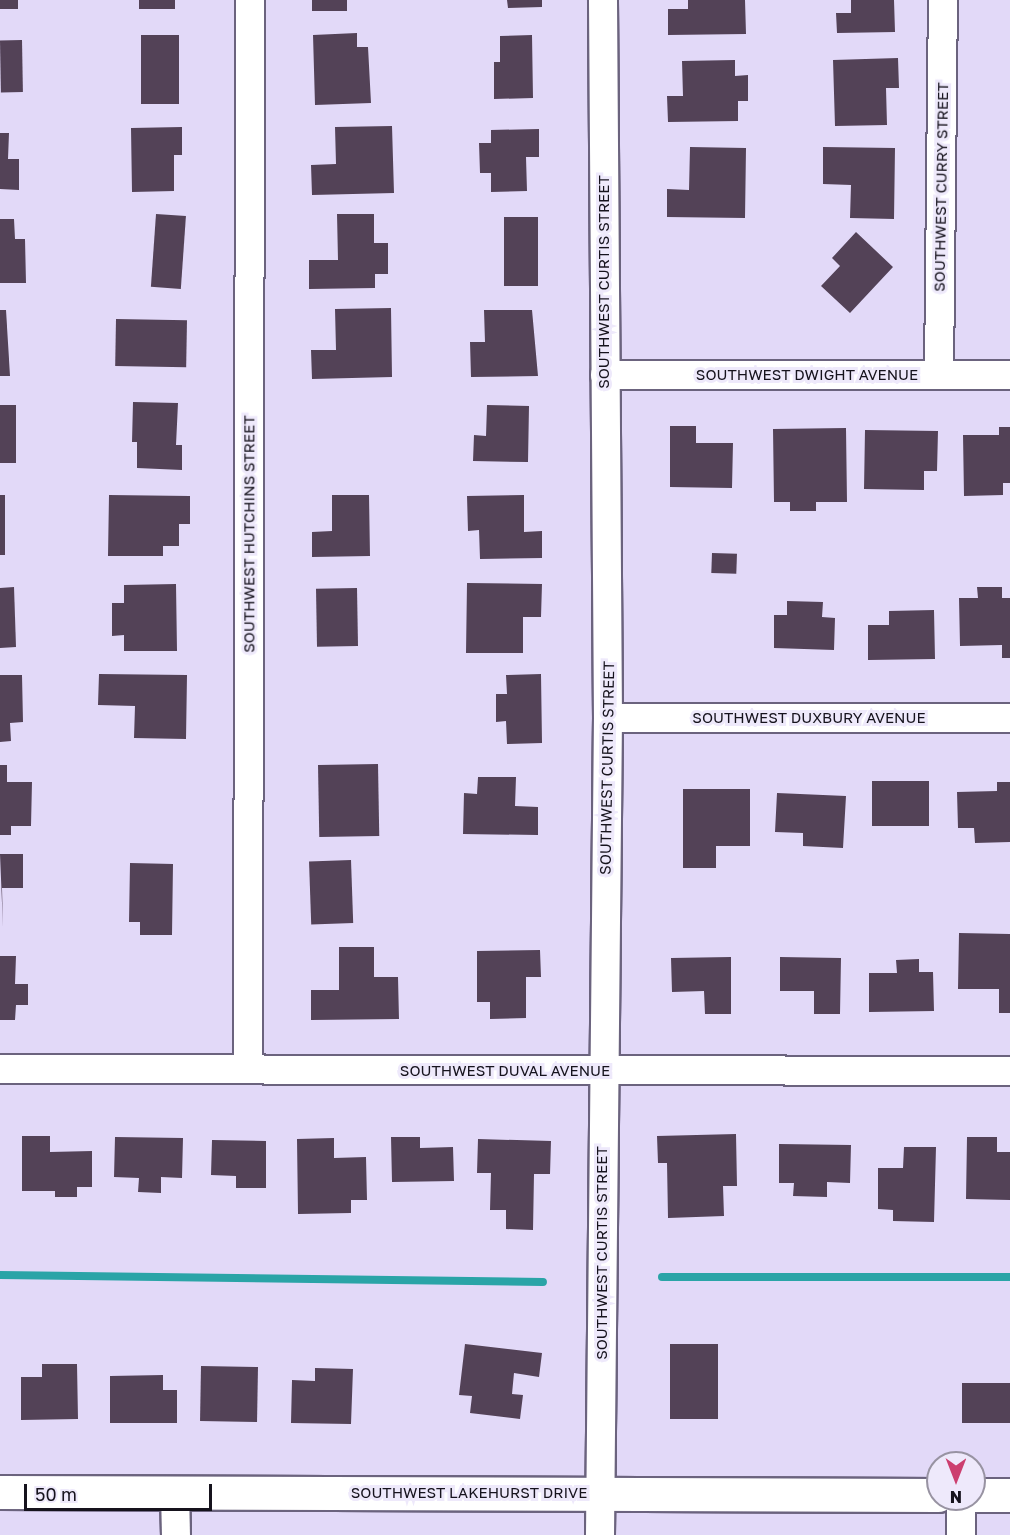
<!DOCTYPE html>
<html>
<head>
<meta charset="utf-8">
<style>
	body { margin:0 }
	#map { position:relative; width:1010px; height:1535px; overflow:hidden; background:#e2d9f8; font-family:"Golos Text",sans-serif }
	div>[style] { position:absolute }
	.stream>* { height:8px; margin:-4px; padding:0 4px; transform-origin:4px; border-radius:4px; background:#2aa4a7 }
	.building>* { inset:0; background:#534257; transform-origin:0 0 }
	.roads { filter:drop-shadow(2px 0 #6b637e) drop-shadow(-2px 0 #6b637e) drop-shadow(0 2px #6b637e) drop-shadow(0 -2px #6b637e) }
	.minor>* { height:28px; margin:-14px; padding:0 14px; transform-origin:14px; border-radius:14px; background:#fff }
	.tertiary>* { height:33px; margin:-16.5px; padding:0 16.5px; transform-origin:16.5px; border-radius:16.5px; background:#fff }
	span { translate:-50% -50%; white-space:nowrap; text-align:center; line-height:1.15; -webkit-text-stroke:6px #eee9fb; paint-order:stroke }
	.street-label { font-size:15px; color:#16131d }
	.north { position:absolute; left:926px; top:1451px; width:60px; height:60px; box-sizing:border-box; background:#eee9fb; border:2px solid #9893a2; border-radius:50%; rotate:180deg; font-size:16px; font-weight:700; line-height:24px; text-align:center; color:#16131d }
	.north::after { content:''; display:block; margin:auto; width:21px; height:27px; background:#cc3f6f; clip-path:polygon(50% 0,100% 100%,50% 72%,0 100%) }
	.scale { position:absolute; left:24px; top:1484px; width:188px; height:27px; box-sizing:border-box; border:3px solid #16131d; border-top:0; padding-left:8px; font-size:18px; line-height:21px; white-space:nowrap; color:#16131d; -webkit-text-stroke:4px #eee9fb; paint-order:stroke }
</style>
</head>
<body>
<div id="map">
	<div class="stream">
		<div style="left:0;top:1275px;width:543px;rotate:0.74deg"></div>
		<div style="left:662px;top:1277px;width:348px"></div>
	</div>
	<div class="building">
		<div style="left:0;top:0;width:18px;height:9px"></div>
		<div style="left:139px;top:0;width:36px;height:9px"></div>
		<div style="left:312px;top:0;width:35px;height:11px"></div>
		<div style="clip-path:polygon(507px 0,542px 0,542px 7px,508px 8px)"></div>
		<div style="clip-path:polygon(688px 0,745px 0,746px 34px,668px 35px,668px 9px,688px 9px)"></div>
		<div style="clip-path:polygon(851px 0,894px 0,895px 32px,837px 33px,836px 13px,851px 13px)"></div>
		<div style="clip-path:polygon(357px 33px,357px 47px,368px 47px,371px 103px,315px 105px,313px 35px)"></div>
		<div style="left:141px;top:35px;width:38px;height:69px"></div>
		<div style="clip-path:polygon(532px 35px,533px 98px,494px 99px,494px 62px,500px 62px,500px 36px)"></div>
		<div style="left:22px;top:40px;width:52px;height:22px;rotate:89deg"></div>
		<div style="clip-path:polygon(898px 58px,899px 88px,886px 88px,887px 125px,835px 126px,833px 60px)"></div>
		<div style="clip-path:polygon(735px 60px,735px 76px,748px 75px,748px 101px,738px 101px,738px 121px,668px 122px,667px 96px,683px 96px,682px 61px)"></div>
		<div style="clip-path:polygon(392px 126px,394px 193px,312px 195px,311px 165px,336px 164px,335px 127px)"></div>
		<div style="clip-path:polygon(182px 127px,182px 155px,174px 155px,174px 191px,132px 192px,131px 128px)"></div>
		<div style="clip-path:polygon(539px 129px,539px 157px,526px 157px,527px 191px,491px 192px,491px 173px,480px 173px,479px 143px,491px 143px,491px 130px)"></div>
		<div style="clip-path:polygon(0 133px,9px 133px,8px 159px,19px 159px,19px 190px,0 189px)"></div>
		<div style="clip-path:polygon(690px 147px,746px 148px,745px 218px,667px 217px,667px 189px,689px 190px)"></div>
		<div style="clip-path:polygon(823px 147px,895px 148px,894px 219px,850px 218px,851px 185px,823px 184px)"></div>
		<div style="left:156px;top:214px;width:30px;height:73px;rotate:4deg"></div>
		<div style="clip-path:polygon(337px 214px,374px 214px,374px 243px,388px 243px,388px 274px,375px 274px,375px 288px,309px 289px,309px 260px,338px 260px)"></div>
		<div style="left:504px;top:217px;width:34px;height:69px"></div>
		<div style="clip-path:polygon(0 219px,14px 219px,15px 239px,25px 239px,26px 283px,0 283px)"></div>
		<div style="clip-path:polygon(856px 232px,893px 267px,850px 313px,821px 286px,840px 266px,832px 258px)"></div>
		<div style="clip-path:polygon(391px 308px,392px 377px,312px 379px,311px 350px,336px 350px,335px 309px)"></div>
		<div style="clip-path:polygon(0 310px,6px 310px,10px 376px,0 376px)"></div>
		<div style="clip-path:polygon(484px 310px,532px 310px,538px 376px,471px 377px,470px 342px,485px 342px)"></div>
		<div style="left:116px;top:319px;width:71px;height:47px;rotate:1deg"></div>
		<div style="clip-path:polygon(133px 402px,178px 403px,176px 445px,182px 445px,182px 470px,137px 468px,137px 442px,132px 442px)"></div>
		<div style="left:0;top:405px;width:16px;height:58px"></div>
		<div style="clip-path:polygon(487px 405px,529px 406px,528px 462px,473px 461px,474px 435px,486px 436px)"></div>
		<div style="clip-path:polygon(670px 426px,696px 426px,696px 443px,733px 443px,732px 488px,670px 487px)"></div>
		<div style="clip-path:polygon(999px 427px,1010px 427px,1010px 483px,1003px 483px,1003px 495px,964px 496px,963px 435px,999px 435px)"></div>
		<div style="clip-path:polygon(846px 428px,847px 502px,816px 502px,816px 511px,790px 511px,790px 502px,774px 502px,773px 429px)"></div>
		<div style="clip-path:polygon(865px 430px,938px 431px,937px 471px,924px 471px,924px 490px,864px 489px)"></div>
		<div style="left:0;top:495px;width:5px;height:60px"></div>
		<div style="clip-path:polygon(109px 495px,190px 496px,190px 524px,179px 524px,179px 546px,163px 546px,163px 556px,108px 556px)"></div>
		<div style="clip-path:polygon(332px 495px,369px 495px,370px 556px,312px 557px,312px 532px,332px 531px)"></div>
		<div style="clip-path:polygon(524px 495px,524px 532px,542px 531px,542px 558px,480px 559px,479px 530px,468px 531px,467px 496px)"></div>
		<div style="left:712px;top:553px;width:25px;height:20px;rotate:2deg"></div>
		<div style="clip-path:polygon(467px 583px,542px 584px,541px 617px,523px 617px,523px 653px,466px 653px)"></div>
		<div style="clip-path:polygon(176px 584px,177px 651px,124px 651px,124px 635px,112px 636px,112px 603px,124px 603px,124px 585px)"></div>
		<div style="clip-path:polygon(14px 587px,16px 647px,0 648px,0 588px)"></div>
		<div style="clip-path:polygon(977px 587px,1002px 587px,1002px 598px,1010px 598px,1010px 658px,1002px 658px,1002px 645px,960px 646px,959px 598px,978px 598px)"></div>
		<div style="left:357px;top:588px;width:58px;height:41px;rotate:89deg"></div>
		<div style="clip-path:polygon(787px 601px,823px 602px,822px 617px,835px 618px,834px 650px,774px 648px,774px 615px,787px 615px)"></div>
		<div style="clip-path:polygon(934px 610px,935px 659px,868px 660px,868px 625px,889px 625px,889px 611px)"></div>
		<div style="clip-path:polygon(99px 674px,187px 675px,186px 739px,134px 738px,135px 706px,98px 705px)"></div>
		<div style="clip-path:polygon(541px 674px,542px 743px,507px 744px,506px 721px,496px 722px,496px 694px,507px 694px,506px 675px)"></div>
		<div style="clip-path:polygon(0 675px,22px 675px,23px 722px,10px 723px,11px 741px,0 742px)"></div>
		<div style="left:378px;top:764px;width:72px;height:60px;rotate:89deg"></div>
		<div style="clip-path:polygon(0 765px,7px 765px,7px 782px,32px 782px,31px 826px,11px 826px,11px 835px,0 835px)"></div>
		<div style="clip-path:polygon(478px 777px,516px 777px,515px 806px,538px 807px,538px 835px,463px 834px,464px 793px,477px 794px)"></div>
		<div style="left:929px;top:781px;width:45px;height:57px;rotate:90deg"></div>
		<div style="clip-path:polygon(997px 782px,1010px 782px,1010px 842px,975px 843px,974px 828px,958px 828px,957px 792px,997px 791px)"></div>
		<div style="clip-path:polygon(683px 789px,750px 789px,750px 846px,716px 846px,716px 868px,683px 868px)"></div>
		<div style="clip-path:polygon(777px 793px,846px 796px,843px 848px,803px 846px,803px 833px,775px 832px)"></div>
		<div style="clip-path:polygon(0 854px,23px 854px,23px 888px,2px 888px,3px 928px)"></div>
		<div style="left:351px;top:860px;width:63px;height:42px;rotate:88deg"></div>
		<div style="clip-path:polygon(130px 863px,173px 864px,172px 935px,140px 935px,140px 922px,129px 922px)"></div>
		<div style="clip-path:polygon(959px 933px,1010px 934px,1010px 1013px,999px 1013px,999px 989px,958px 989px)"></div>
		<div style="clip-path:polygon(339px 947px,374px 947px,374px 977px,398px 977px,399px 1019px,311px 1020px,311px 990px,339px 990px)"></div>
		<div style="clip-path:polygon(540px 950px,541px 977px,526px 977px,526px 1018px,490px 1019px,490px 1002px,477px 1002px,477px 951px)"></div>
		<div style="clip-path:polygon(0 956px,16px 956px,15px 984px,28px 984px,28px 1005px,16px 1005px,15px 1020px,0 1020px)"></div>
		<div style="clip-path:polygon(731px 957px,731px 1014px,705px 1014px,704px 991px,672px 992px,671px 958px)"></div>
		<div style="clip-path:polygon(780px 957px,841px 958px,840px 1014px,814px 1014px,814px 991px,780px 991px)"></div>
		<div style="clip-path:polygon(919px 959px,919px 972px,933px 972px,934px 1011px,869px 1012px,869px 973px,897px 973px,896px 960px)"></div>
		<div style="clip-path:polygon(736px 1134px,737px 1186px,723px 1186px,724px 1216px,668px 1218px,667px 1163px,658px 1163px,657px 1136px)"></div>
		<div style="clip-path:polygon(22px 1136px,50px 1136px,50px 1152px,92px 1151px,92px 1187px,77px 1187px,77px 1197px,55px 1197px,55px 1191px,22px 1191px)"></div>
		<div style="clip-path:polygon(115px 1137px,183px 1138px,182px 1178px,161px 1177px,161px 1193px,138px 1192px,139px 1178px,114px 1177px)"></div>
		<div style="clip-path:polygon(391px 1137px,420px 1137px,420px 1148px,453px 1147px,454px 1181px,392px 1182px)"></div>
		<div style="clip-path:polygon(967px 1137px,997px 1137px,997px 1152px,1010px 1152px,1010px 1200px,966px 1199px)"></div>
		<div style="clip-path:polygon(334px 1138px,334px 1158px,366px 1157px,367px 1200px,351px 1200px,351px 1213px,298px 1214px,297px 1139px)"></div>
		<div style="clip-path:polygon(478px 1139px,551px 1141px,550px 1174px,534px 1174px,533px 1230px,506px 1229px,506px 1210px,490px 1210px,491px 1173px,477px 1173px)"></div>
		<div style="clip-path:polygon(212px 1140px,266px 1141px,266px 1188px,236px 1188px,236px 1176px,211px 1175px)"></div>
		<div style="clip-path:polygon(779px 1144px,851px 1145px,850px 1183px,827px 1182px,827px 1197px,793px 1196px,794px 1183px,779px 1183px)"></div>
		<div style="clip-path:polygon(904px 1147px,936px 1147px,934px 1222px,893px 1221px,893px 1210px,878px 1209px,878px 1168px,903px 1168px)"></div>
		<div style="clip-path:polygon(465px 1344px,542px 1353px,539px 1377px,514px 1373px,512px 1394px,523px 1395px,520px 1419px,470px 1413px,472px 1396px,459px 1395px)"></div>
		<div style="left:670px;top:1344px;width:48px;height:75px"></div>
		<div style="clip-path:polygon(42px 1364px,77px 1364px,78px 1419px,21px 1420px,21px 1377px,42px 1377px)"></div>
		<div style="left:201px;top:1366px;width:57px;height:55px;rotate:1deg"></div>
		<div style="clip-path:polygon(315px 1368px,353px 1369px,351px 1424px,291px 1423px,292px 1380px,315px 1381px)"></div>
		<div style="clip-path:polygon(163px 1375px,163px 1390px,177px 1390px,177px 1423px,110px 1423px,110px 1376px)"></div>
		<div style="left:962px;top:1383px;width:48px;height:40px"></div>
	</div>
	<div class="roads">
		<div class="minor">
			<div style="left:605px;top:375px;width:405px"></div>
			<div style="left:939px;top:375px;width:375px;rotate:-89.4deg"></div>
			<div style="left:608px;top:718px;width:402px"></div>
			<div style="left:0;top:1069px;width:1010px;rotate:0.11deg"></div>
			<div style="left:248px;top:1069px;width:1069px;rotate:-89.89deg"></div>
			<div style="left:175px;top:1492px;width:43px;rotate:88.7deg"></div>
			<div style="left:600px;top:1535px;width:817px;rotate:-89.44deg"></div>
			<div style="left:608px;top:718px;width:718px;rotate:-90.4deg"></div>
			<div style="left:961px;top:1535px;width:36px;rotate:-90deg"></div>
		</div>
		<div class="tertiary">
			<div style="left:0;top:1492px;width:938px;rotate:0.18deg"></div>
			<div style="left:974px;top:1495px;width:36px"></div>
		</div>
	</div>
	<div class="street-label">
		<span style="left:941px;top:187px;rotate:-89deg">SOUTHWEST CURRY STREET</span>
		<span style="left:604px;top:282px;rotate:-90deg">SOUTHWEST CURTIS STREET</span>
		<span style="left:807px;top:375px">SOUTHWEST DWIGHT AVENUE</span>
		<span style="left:249px;top:534px;rotate:-90deg">SOUTHWEST HUTCHINS STREET</span>
		<span style="left:809px;top:718px">SOUTHWEST DUXBURY AVENUE</span>
		<span style="left:607px;top:768px;rotate:-89deg">SOUTHWEST CURTIS STREET</span>
		<span style="left:505px;top:1071px">SOUTHWEST DUVAL AVENUE</span>
		<span style="left:602px;top:1253px;rotate:-90deg">SOUTHWEST CURTIS STREET</span>
		<span style="left:469px;top:1493px">SOUTHWEST LAKEHURST DRIVE</span>
	</div>
	<div class="north">N</div>
	<div class="scale">50 m</div>
</div>
</body>
</html>
